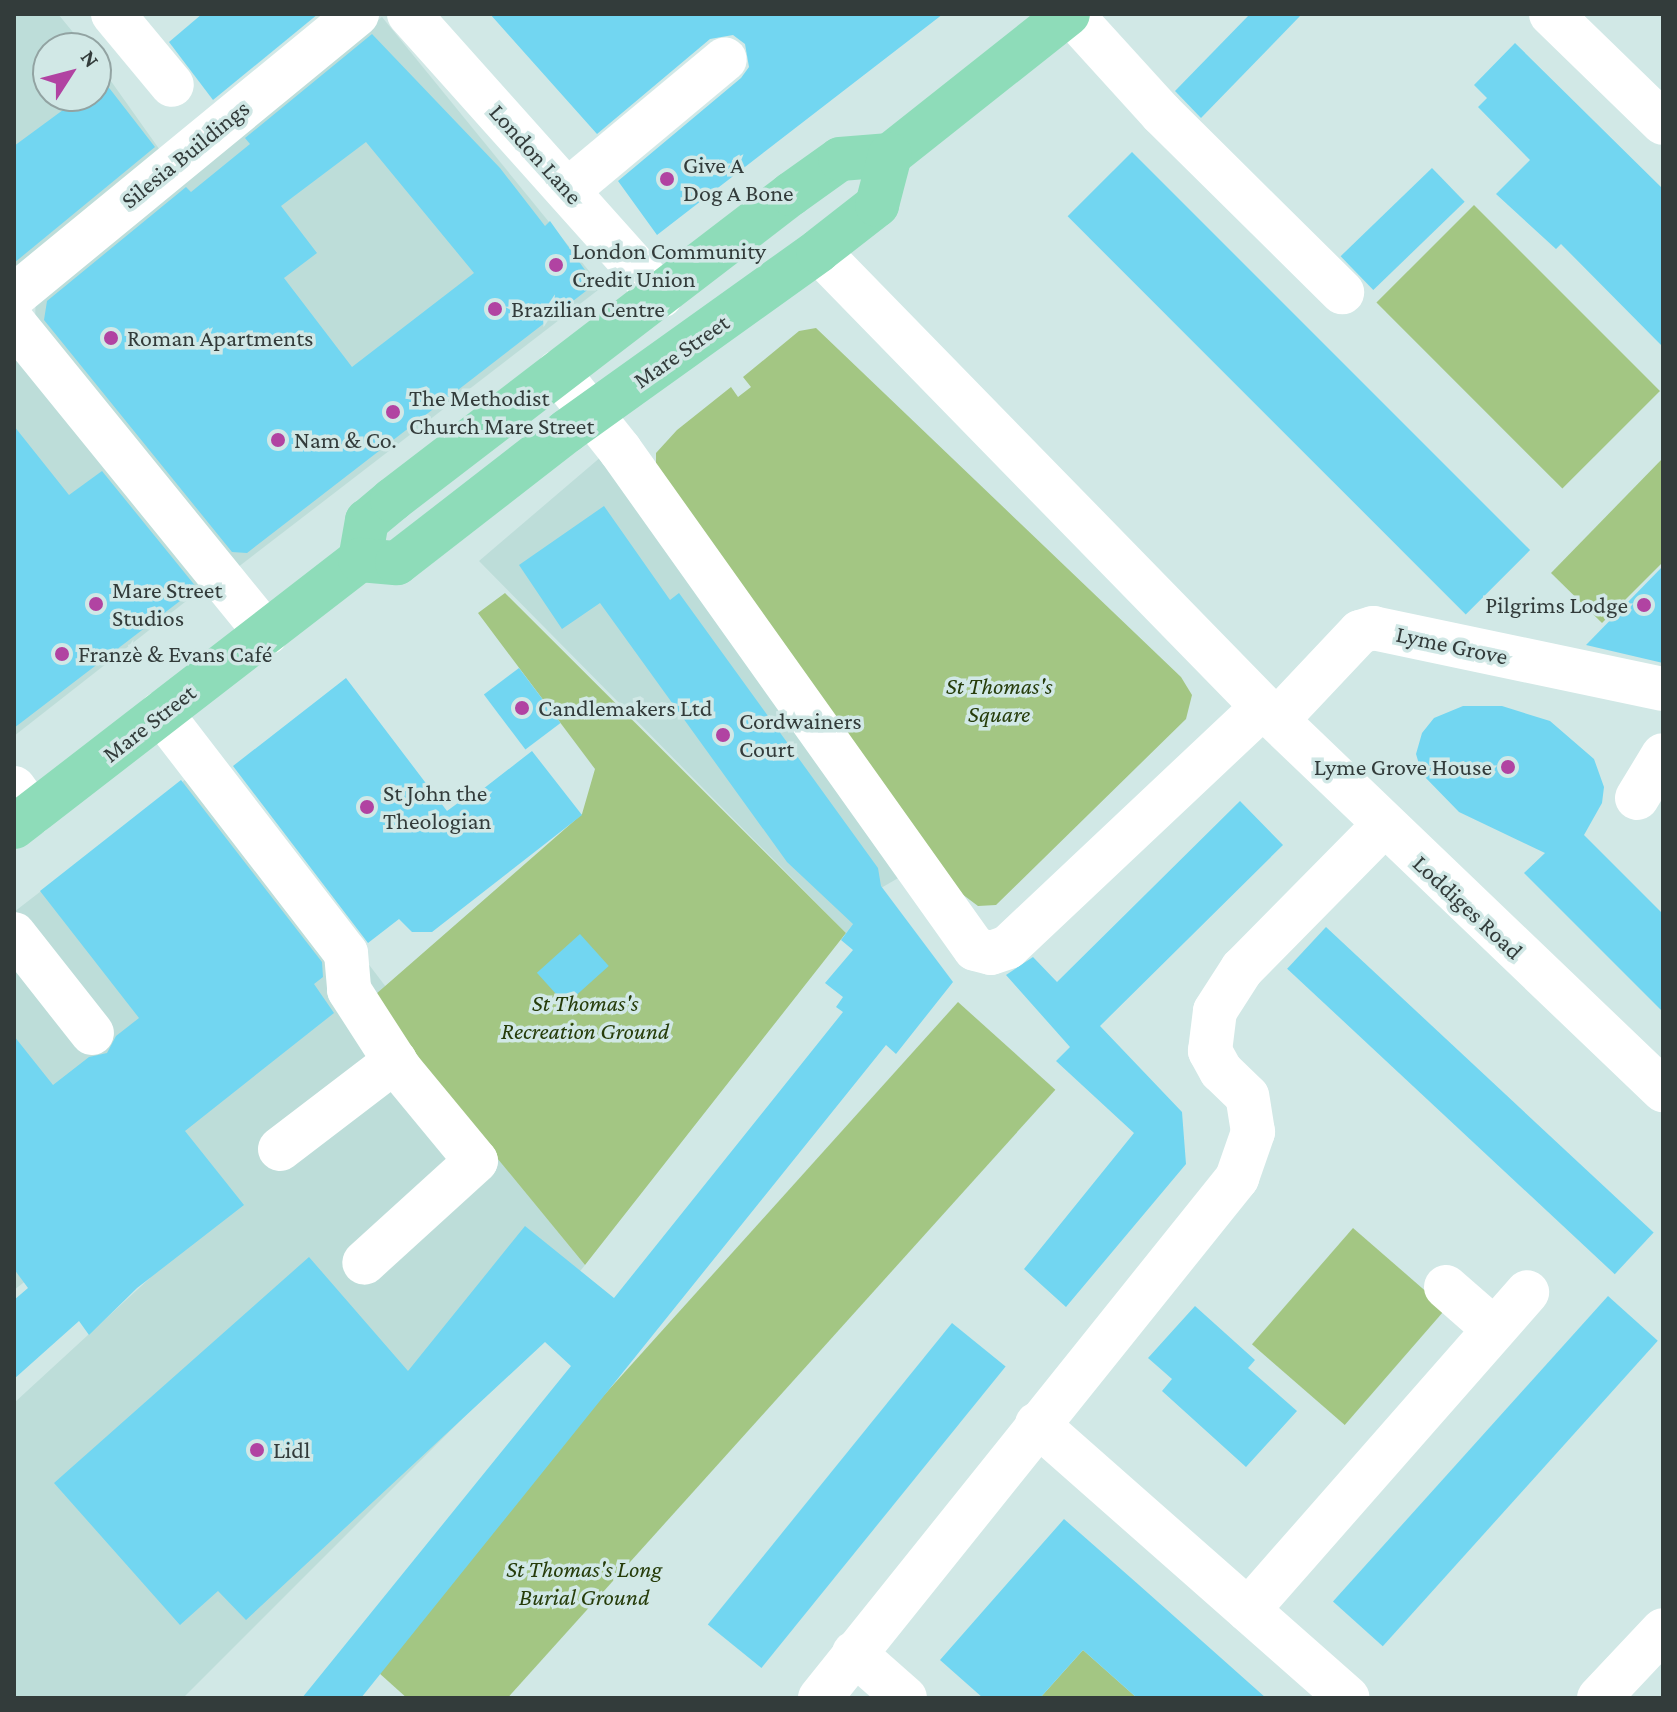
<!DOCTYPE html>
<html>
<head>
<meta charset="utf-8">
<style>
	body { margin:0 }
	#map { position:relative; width:1677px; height:1712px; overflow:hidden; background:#d1e8e6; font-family:"Crimson Pro",serif }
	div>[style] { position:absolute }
	.built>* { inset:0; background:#bdddd9 }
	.green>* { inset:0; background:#a3c683; transform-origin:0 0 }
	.building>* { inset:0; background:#72d6f1; transform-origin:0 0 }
	.minor>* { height:44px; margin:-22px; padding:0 22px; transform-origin:22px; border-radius:22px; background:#fff }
	.major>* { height:44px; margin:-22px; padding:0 22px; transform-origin:22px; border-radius:22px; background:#8edcb9 }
	.dots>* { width:22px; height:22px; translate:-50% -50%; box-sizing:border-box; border:4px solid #d1e8e6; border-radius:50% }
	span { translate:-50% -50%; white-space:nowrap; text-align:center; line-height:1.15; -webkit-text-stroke:7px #d1e8e6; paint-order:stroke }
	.street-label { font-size:24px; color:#333c3b }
	.poi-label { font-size:24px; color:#333c3b }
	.left { translate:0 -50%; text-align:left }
	.right { translate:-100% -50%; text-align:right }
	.park-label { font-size:24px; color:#263c0a; font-style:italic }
	.frame { position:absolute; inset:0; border:16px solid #333c3b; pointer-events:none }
	.north { position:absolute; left:32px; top:32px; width:80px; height:80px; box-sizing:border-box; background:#d1e8e6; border:2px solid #92a3a2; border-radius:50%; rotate:54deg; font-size:22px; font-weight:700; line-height:32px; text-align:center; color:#333c3b }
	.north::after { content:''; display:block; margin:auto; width:28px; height:36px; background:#b143a2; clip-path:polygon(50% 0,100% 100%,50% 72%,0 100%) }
</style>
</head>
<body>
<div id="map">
	<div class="built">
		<div style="clip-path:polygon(14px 14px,58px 14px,86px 48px,48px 48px,48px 96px,96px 96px,96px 60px,162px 153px,14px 274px)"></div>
		<div style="clip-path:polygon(382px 17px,602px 287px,233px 571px,35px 326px,36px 286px)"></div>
		<div style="clip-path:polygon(14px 342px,208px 584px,14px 736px)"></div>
		<div style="clip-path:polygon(602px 456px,900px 877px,881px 888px,846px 933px,479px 561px)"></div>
		<div style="clip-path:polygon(212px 759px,386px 987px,369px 1001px,585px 1265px,461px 1420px,183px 1698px,14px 1698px,14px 1403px,150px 1278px,63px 1252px,14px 1290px,14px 912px)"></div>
	</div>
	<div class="green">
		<div style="left:1474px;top:205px;width:263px;height:138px;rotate:45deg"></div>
		<div style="clip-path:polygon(816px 328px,1181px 677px,1192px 695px,1186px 719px,996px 905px,978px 906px,962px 894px,656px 465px,656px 453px,677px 430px,731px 387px,738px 397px,751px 387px,743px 377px,799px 331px)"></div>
		<div style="clip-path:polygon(1663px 458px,1663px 562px,1602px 623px,1551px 573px)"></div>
		<div style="clip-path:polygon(505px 593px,846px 933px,585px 1265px,368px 1001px,582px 814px,595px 769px,478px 613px)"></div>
		<div style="left:958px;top:1002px;width:131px;height:886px;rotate:42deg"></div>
		<div style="left:1353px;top:1228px;width:123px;height:154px;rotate:41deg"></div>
		<div style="clip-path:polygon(1083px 1650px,1137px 1698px,1040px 1698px)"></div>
	</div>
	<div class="building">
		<div style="clip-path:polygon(202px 14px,318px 14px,213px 100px,169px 42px)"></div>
		<div style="clip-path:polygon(490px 14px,943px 14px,657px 235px,618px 181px,741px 78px,749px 67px,745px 44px,733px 35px,710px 39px,597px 134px)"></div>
		<div style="clip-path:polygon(1250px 14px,1302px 14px,1201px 118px,1175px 91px)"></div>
		<div style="clip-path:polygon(evenodd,372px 34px,500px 168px,545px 226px,550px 221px,595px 284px,247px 553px,232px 552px,44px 320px,47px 301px,186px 187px,191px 192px,250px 144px,245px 138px,372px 34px,366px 142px,474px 273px,352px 367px,284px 278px,317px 253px,281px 206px,366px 142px)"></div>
		<div style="clip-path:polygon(1515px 43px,1663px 189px,1663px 347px,1561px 244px,1556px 249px,1496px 194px,1530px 160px,1478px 107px,1487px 98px,1474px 85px)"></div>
		<div style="clip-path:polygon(103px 80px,155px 147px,14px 263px,14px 146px,82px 96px,96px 96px,96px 85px)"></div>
		<div style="left:1132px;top:152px;width:563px;height:91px;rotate:45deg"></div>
		<div style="left:1432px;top:168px;width:47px;height:127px;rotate:46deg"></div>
		<div style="clip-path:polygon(14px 426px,69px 495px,102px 471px,197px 588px,14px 728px)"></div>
		<div style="clip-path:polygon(604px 506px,670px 600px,679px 593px,878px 868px,881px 886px,953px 982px,896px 1054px,886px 1045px,361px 1698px,302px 1698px,571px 1366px,545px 1342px,246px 1620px,218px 1591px,180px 1625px,54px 1483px,309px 1257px,408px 1371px,525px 1226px,614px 1298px,843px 1012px,836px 1007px,843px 997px,825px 983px,853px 950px,841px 940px,853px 924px,787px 862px,600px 603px,562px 629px,519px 565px)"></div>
		<div style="clip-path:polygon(1663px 566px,1663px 663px,1586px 645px)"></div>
		<div style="left:519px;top:668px;width:69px;height:44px;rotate:53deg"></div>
		<div style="clip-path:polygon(346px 678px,447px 811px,462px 800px,465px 803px,532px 751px,582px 815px,432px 932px,412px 932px,399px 919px,368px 943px,233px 766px)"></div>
		<div style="clip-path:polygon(1463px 706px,1502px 706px,1550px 721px,1594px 759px,1604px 787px,1602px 803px,1584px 835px,1663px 914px,1663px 1012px,1524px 873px,1545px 853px,1459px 812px,1422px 774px,1416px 754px,1422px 733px,1434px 718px)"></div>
		<div style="clip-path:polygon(181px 780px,322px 962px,323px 977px,314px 984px,334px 1013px,185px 1131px,244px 1205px,137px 1288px,89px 1335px,79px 1321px,14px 1379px,14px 1300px,28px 1288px,14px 1269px,14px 1036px,53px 1085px,89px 1057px,107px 1053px,116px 1036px,139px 1018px,40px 891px)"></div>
		<div style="clip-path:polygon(1240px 801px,1283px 845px,1100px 1026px,1182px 1112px,1186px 1164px,1066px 1307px,1024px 1269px,1134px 1133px,1056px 1061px,1070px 1047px,1006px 975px,1033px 957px,1057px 982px)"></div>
		<div style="left:1326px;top:927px;width:448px;height:57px;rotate:43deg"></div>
		<div style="left:580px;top:934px;width:43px;height:58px;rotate:48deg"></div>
		<div style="left:1608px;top:1296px;width:67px;height:411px;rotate:42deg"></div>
		<div style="clip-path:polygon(1195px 1306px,1255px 1360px,1248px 1368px,1297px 1411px,1246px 1467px,1162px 1391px,1172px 1379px,1148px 1358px)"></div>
		<div style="left:952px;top:1323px;width:69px;height:388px;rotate:39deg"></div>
		<div style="clip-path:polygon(1064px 1519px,1139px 1585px,1266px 1698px,1137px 1698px,1083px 1650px,1040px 1698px,983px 1698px,940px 1660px)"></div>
	</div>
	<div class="minor">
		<div style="left:113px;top:14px;width:92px;rotate:50.3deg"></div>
		<div style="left:409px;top:14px;width:378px;rotate:48.2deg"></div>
		<div style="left:1071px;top:14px;width:134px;rotate:47.7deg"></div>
		<div style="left:1161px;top:113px;width:255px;rotate:44.7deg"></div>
		<div style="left:1551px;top:14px;width:156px;rotate:44.2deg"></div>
		<div style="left:568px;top:190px;width:204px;rotate:-39.8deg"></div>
		<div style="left:818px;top:251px;width:637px;rotate:45.7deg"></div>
		<div style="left:1263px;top:707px;width:554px;rotate:43.76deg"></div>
		<div style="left:14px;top:296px;width:444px;rotate:-39.4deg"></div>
		<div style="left:14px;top:323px;width:400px;rotate:50.9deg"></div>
		<div style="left:558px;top:372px;width:100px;rotate:51.5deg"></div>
		<div style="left:620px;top:450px;width:612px;rotate:54.57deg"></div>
		<div style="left:975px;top:949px;width:16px;rotate:14deg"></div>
		<div style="left:991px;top:953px;width:18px;rotate:-19deg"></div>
		<div style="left:1008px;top:947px;width:350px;rotate:-43.3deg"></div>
		<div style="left:161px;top:713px;width:303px;rotate:52.4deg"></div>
		<div style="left:346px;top:953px;width:37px;rotate:85deg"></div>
		<div style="left:349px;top:990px;width:94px;rotate:57.2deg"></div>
		<div style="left:400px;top:1069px;width:119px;rotate:50.4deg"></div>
		<div style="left:476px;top:1161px;width:151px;rotate:137.7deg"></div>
		<div style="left:1277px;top:720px;width:121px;rotate:-46.7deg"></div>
		<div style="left:1360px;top:632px;width:14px;rotate:-17deg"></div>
		<div style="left:1373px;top:628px;width:296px;rotate:11.9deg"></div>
		<div style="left:14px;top:788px;width:31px;rotate:54deg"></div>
		<div style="left:1637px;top:798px;width:50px;rotate:-58.8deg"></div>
		<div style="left:14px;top:934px;width:126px;rotate:51.8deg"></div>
		<div style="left:280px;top:1149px;width:145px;rotate:-37.4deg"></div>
		<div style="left:1446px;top:1287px;width:64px;rotate:41.2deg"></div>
		<div style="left:1037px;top:1424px;width:414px;rotate:41.4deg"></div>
		<div style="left:1248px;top:1610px;width:423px;rotate:-48.7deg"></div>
		<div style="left:854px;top:1653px;width:68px;rotate:41.4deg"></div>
		<div style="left:820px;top:1698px;width:667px;rotate:-51.27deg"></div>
		<div style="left:1237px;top:1178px;width:49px;rotate:-70.8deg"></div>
		<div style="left:1253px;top:1132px;width:36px;rotate:-99deg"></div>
		<div style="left:1247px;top:1096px;width:36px;rotate:-136deg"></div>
		<div style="left:1221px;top:1071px;width:23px;rotate:-119deg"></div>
		<div style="left:1210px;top:1051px;width:40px;rotate:-82.9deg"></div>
		<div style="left:1215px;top:1011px;width:50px;rotate:-57.3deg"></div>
		<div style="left:1242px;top:969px;width:201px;rotate:-45.4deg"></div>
		<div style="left:1599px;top:1698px;width:93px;rotate:-46.7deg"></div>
	</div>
	<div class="major">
		<div style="left:360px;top:560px;width:40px;rotate:-80deg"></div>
		<div style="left:367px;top:521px;width:33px;rotate:-40deg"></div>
		<div style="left:392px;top:500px;width:503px;rotate:-37.49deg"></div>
		<div style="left:791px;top:194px;width:60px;rotate:-35.5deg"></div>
		<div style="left:840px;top:159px;width:50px;rotate:-4.6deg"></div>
		<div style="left:890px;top:155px;width:227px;rotate:-38.4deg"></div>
		<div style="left:14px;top:827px;width:437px;rotate:-37.7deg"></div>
		<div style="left:360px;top:560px;width:37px;rotate:5deg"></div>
		<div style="left:397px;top:563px;width:215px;rotate:-37.8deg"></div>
		<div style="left:567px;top:431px;width:309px;rotate:-35.6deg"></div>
		<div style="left:818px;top:251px;width:75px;rotate:-37.9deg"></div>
		<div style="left:877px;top:205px;width:52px;rotate:-75.4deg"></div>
	</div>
	<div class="dots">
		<div style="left:667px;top:179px;background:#b143a2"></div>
		<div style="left:556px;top:265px;background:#b143a2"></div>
		<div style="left:495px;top:309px;background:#b143a2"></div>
		<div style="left:111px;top:338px;background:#b143a2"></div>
		<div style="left:393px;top:412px;background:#b143a2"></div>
		<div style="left:278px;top:440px;background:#b143a2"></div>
		<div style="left:96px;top:604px;background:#b143a2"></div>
		<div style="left:1644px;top:605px;background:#b143a2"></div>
		<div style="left:62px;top:654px;background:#b143a2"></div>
		<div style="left:522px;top:708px;background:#b143a2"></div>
		<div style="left:723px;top:735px;background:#b143a2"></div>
		<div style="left:1508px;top:767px;background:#b143a2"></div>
		<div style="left:367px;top:807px;background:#b143a2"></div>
		<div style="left:257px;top:1450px;background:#b143a2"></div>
	</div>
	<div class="street-label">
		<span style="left:185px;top:154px;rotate:-39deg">Silesia Buildings</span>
		<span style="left:536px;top:154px;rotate:48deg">London Lane</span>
		<span style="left:681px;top:351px;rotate:-35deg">Mare Street</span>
		<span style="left:1452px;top:645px;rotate:12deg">Lyme Grove</span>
		<span style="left:149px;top:723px;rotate:-38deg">Mare Street</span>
		<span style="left:1468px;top:907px;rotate:43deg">Loddiges Road</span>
	</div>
	<div class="poi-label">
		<span class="left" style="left:683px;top:179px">Give A<br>Dog A Bone</span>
		<span class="left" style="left:572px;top:265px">London Community<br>Credit Union</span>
		<span class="left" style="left:511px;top:309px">Brazilian Centre</span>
		<span class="left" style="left:127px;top:338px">Roman Apartments</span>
		<span class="left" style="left:409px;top:412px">The Methodist<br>Church Mare Street</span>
		<span class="left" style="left:294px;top:440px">Nam &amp; Co.</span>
		<span class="left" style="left:112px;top:604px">Mare Street<br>Studios</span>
		<span class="right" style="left:1628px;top:605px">Pilgrims Lodge</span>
		<span class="left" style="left:78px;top:654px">Franzè &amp; Evans Café</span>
		<span class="left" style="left:538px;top:708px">Candlemakers Ltd</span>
		<span class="left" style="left:739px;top:735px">Cordwainers<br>Court</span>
		<span class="right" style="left:1492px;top:767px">Lyme Grove House</span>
		<span class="left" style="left:383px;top:807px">St John the<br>Theologian</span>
		<span class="left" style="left:273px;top:1450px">Lidl</span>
	</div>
	<div class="park-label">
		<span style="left:999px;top:700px">St Thomas's<br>Square</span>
		<span style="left:585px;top:1017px">St Thomas's<br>Recreation Ground</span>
		<span style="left:584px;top:1583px">St Thomas's Long<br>Burial Ground</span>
	</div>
	<div class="frame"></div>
	<div class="north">N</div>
</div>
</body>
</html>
